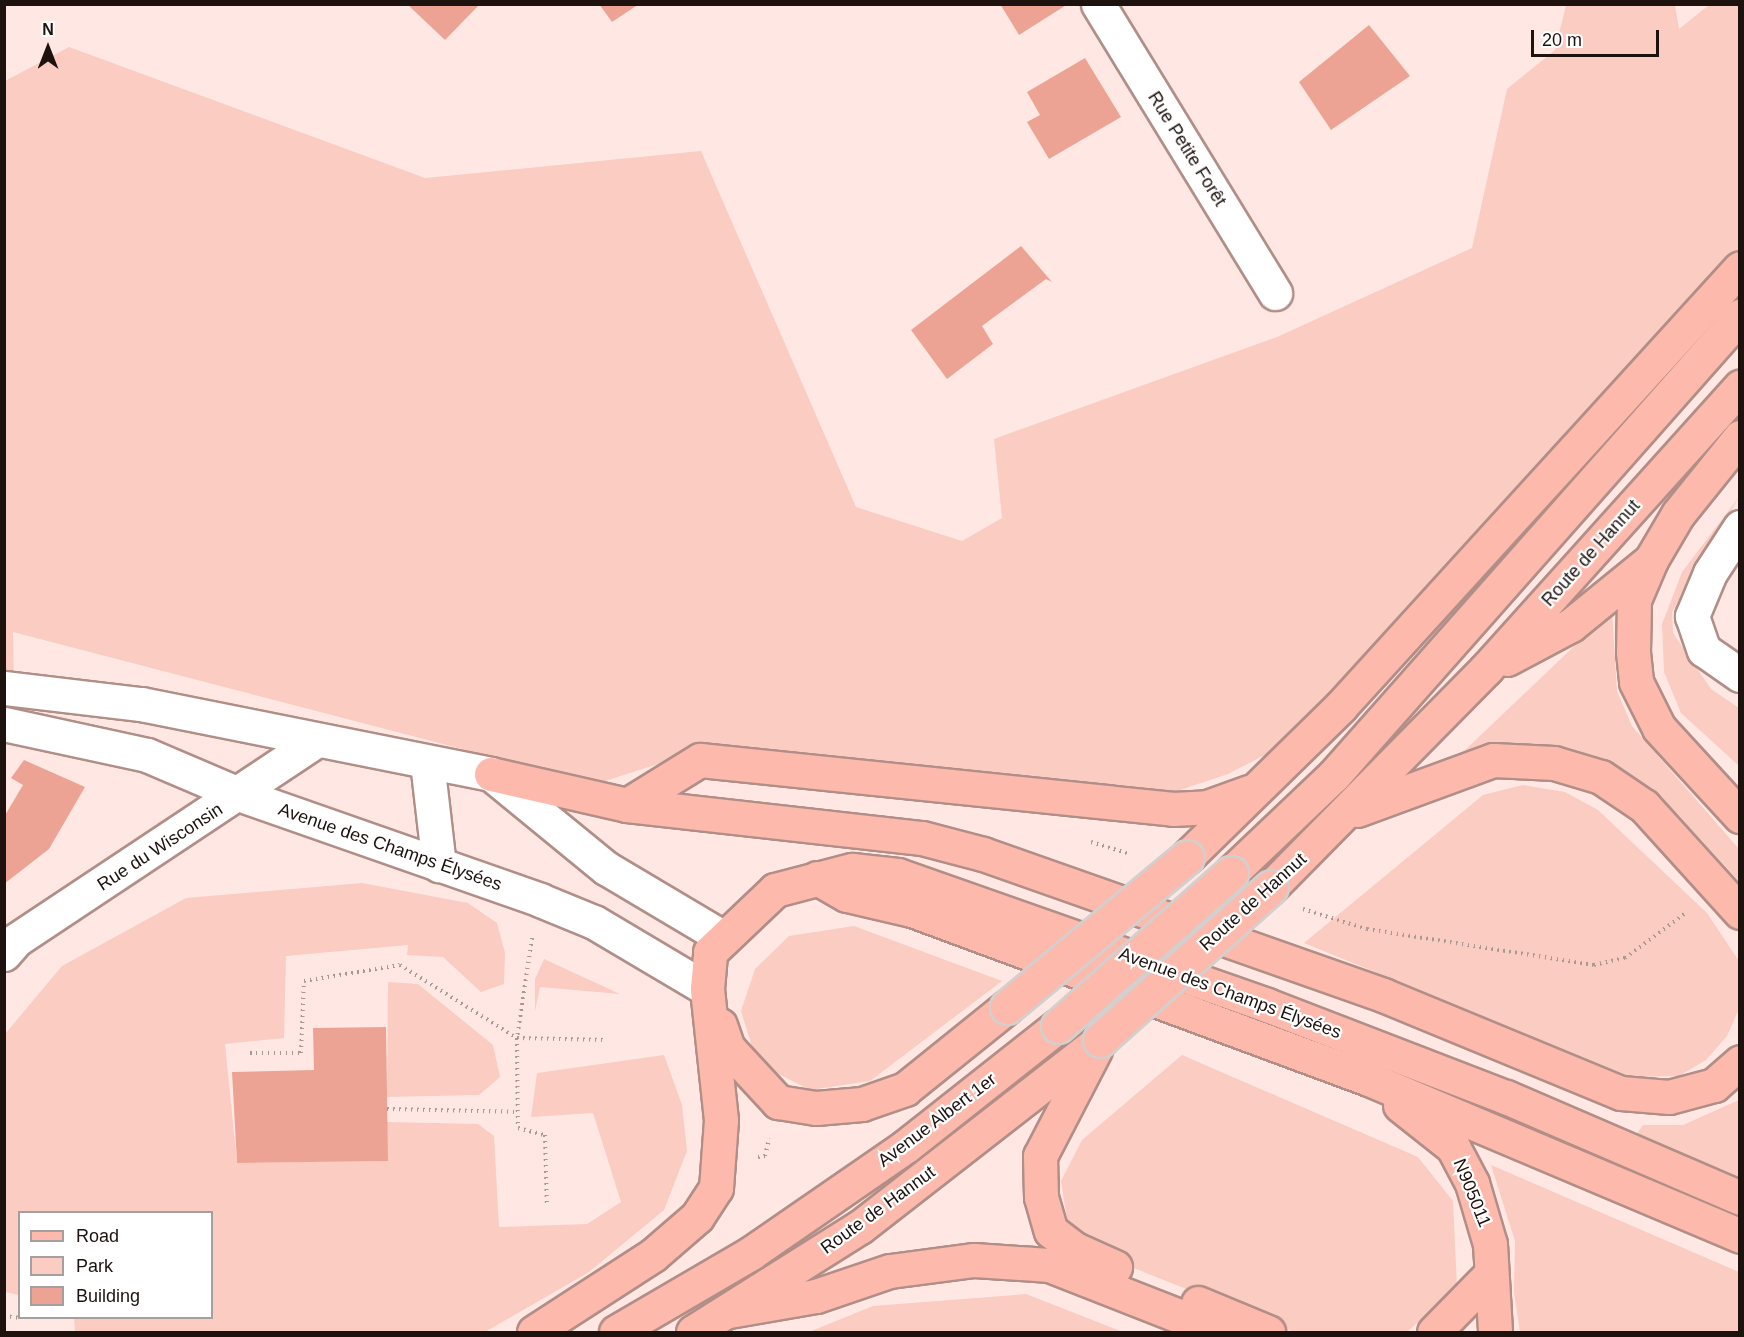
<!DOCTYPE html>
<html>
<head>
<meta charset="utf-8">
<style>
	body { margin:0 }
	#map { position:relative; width:1744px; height:1337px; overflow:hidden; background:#ffe8e3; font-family:Arial,sans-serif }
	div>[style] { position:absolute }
	.green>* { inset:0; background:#faccc2 }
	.building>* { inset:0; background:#eda394 }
	.path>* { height:4px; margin-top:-2px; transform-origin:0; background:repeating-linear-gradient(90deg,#aa9893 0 1.5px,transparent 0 6px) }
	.roads { filter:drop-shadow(2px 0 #b18e87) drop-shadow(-2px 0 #b18e87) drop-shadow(0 2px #b18e87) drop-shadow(0 -2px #b18e87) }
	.minor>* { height:33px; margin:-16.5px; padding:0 16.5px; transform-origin:16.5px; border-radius:16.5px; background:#fff }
	.major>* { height:33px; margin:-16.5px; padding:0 16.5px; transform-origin:16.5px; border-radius:16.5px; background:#fcb9ac }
	.bridges { filter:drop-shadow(2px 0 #d2d0cf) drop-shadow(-2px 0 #d2d0cf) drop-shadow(0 2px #d2d0cf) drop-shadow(0 -2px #d2d0cf) }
	.major-bridge>* { height:33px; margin:-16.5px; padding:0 16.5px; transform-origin:16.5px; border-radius:16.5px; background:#fcb9ac }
	span { translate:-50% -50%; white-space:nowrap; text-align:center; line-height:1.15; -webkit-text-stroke:4.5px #fff; paint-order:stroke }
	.street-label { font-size:18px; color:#1e120f }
	.frame { position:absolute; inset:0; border:6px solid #1e120f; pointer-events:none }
	.legend { position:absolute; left:18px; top:1211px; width:195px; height:108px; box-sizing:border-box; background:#fff; border:2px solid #a5a09f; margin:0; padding:8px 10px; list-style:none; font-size:18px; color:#1e120f }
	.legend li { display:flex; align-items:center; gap:12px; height:30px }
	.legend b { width:30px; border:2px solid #a5a09f }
	.north { position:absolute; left:18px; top:18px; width:60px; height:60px; -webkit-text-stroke:4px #fff; paint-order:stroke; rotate:0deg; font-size:16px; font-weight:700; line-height:24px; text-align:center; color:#1e120f }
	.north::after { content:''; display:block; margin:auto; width:21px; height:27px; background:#1e120f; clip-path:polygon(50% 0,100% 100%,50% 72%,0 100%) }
	.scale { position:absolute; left:1531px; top:30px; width:128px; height:27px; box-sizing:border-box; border:3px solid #1e120f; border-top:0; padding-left:8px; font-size:18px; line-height:21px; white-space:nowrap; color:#1e120f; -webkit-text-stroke:4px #fff; paint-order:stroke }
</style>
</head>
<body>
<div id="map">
	<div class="green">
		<div style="clip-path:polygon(1566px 5px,1675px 5px,1679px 29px,1709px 5px,1739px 5px,1739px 253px,1286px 744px,1228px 774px,1165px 795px,698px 751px,596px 784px,13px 632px,14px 682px,5px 680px,5px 81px,69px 47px,425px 178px,701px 151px,856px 507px,962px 541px,1002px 518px,994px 439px,1277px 337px,1472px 248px,1507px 89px,1555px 50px)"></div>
		<div style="clip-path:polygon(1739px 497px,1672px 612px,1673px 633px,1711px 689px,1739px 708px,1739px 766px,1681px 713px,1664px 672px,1662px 624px,1682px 572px)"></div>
		<div style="clip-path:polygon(1612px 610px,1617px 691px,1632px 726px,1739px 849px,1739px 881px,1679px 816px,1643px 787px,1494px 751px,1461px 754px)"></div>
		<div style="clip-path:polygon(1523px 785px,1565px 792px,1598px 810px,1707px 913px,1739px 961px,1739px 1009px,1727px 1036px,1706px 1060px,1679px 1076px,1632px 1077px,1304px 943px,1483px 795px)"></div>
		<div style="clip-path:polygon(362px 883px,468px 903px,497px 923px,505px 953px,504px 984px,481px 992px,443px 957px,407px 955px,408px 945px,286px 956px,284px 1038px,225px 1044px,237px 1163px,387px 1161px,387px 1122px,478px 1124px,494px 1136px,499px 1227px,587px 1224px,621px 1202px,593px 1113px,531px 1117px,537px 1073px,664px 1055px,682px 1105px,687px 1151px,664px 1210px,589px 1272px,485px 1332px,75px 1332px,74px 1318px,212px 1318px,212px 1212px,20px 1212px,19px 1295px,5px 1292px,5px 1034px,62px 966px,186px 898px)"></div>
		<div style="clip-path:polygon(854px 926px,1002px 981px,870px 1081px,810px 1090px,757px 1063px,741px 1011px,755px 969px,789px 936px)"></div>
		<div style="clip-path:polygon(544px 959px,620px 994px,540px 987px,535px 1011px,535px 979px)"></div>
		<div style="clip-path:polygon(388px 982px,418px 984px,493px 1045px,500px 1077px,479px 1095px,387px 1097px)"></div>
		<div style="clip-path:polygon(1182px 1055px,1418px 1157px,1453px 1201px,1457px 1287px,1407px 1332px,1293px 1332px,1104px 1256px,1068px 1226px,1061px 1181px,1082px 1140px)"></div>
		<div style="clip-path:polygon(1739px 1100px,1739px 1182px,1633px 1139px,1643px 1125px,1683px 1125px)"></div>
		<div style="clip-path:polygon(1491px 1165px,1739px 1272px,1739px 1332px,1520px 1332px,1514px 1293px,1515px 1241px)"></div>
		<div style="clip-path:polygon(1026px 1294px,1123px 1332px,809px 1332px,873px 1306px)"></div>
	</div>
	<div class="building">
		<div style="clip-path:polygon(407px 4px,480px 4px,445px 40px)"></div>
		<div style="clip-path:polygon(599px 4px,639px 4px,612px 22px)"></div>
		<div style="clip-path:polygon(1000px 4px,1068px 4px,1019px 35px)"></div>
		<div style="clip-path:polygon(1369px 25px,1410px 76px,1331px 130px,1299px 82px)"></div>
		<div style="clip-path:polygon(1085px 58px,1121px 117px,1049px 159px,1027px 122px,1040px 115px,1027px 92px)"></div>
		<div style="clip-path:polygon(1021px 246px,1052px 282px,1046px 279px,982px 326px,993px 344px,947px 379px,911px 330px)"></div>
		<div style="clip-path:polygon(24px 760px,85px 787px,49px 849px,4px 884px,4px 817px,23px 785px,11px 778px)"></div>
		<div style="clip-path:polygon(386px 1027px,388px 1161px,237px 1163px,232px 1072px,314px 1070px,313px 1028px)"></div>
	</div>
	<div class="path">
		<div style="left:1091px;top:842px;width:41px;rotate:17.1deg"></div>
		<div style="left:1303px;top:909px;width:67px;rotate:17.4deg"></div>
		<div style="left:1367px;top:929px;width:230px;rotate:9deg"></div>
		<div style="left:1594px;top:965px;width:32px;rotate:-13deg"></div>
		<div style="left:1625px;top:958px;width:77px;rotate:-36.6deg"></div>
		<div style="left:532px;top:938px;width:101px;rotate:98.5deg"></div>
		<div style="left:517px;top:1038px;width:87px;rotate:1.3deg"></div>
		<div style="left:250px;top:1053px;width:51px"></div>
		<div style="left:301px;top:1053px;width:72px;rotate:-87.6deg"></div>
		<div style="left:304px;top:981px;width:97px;rotate:-9.5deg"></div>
		<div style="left:400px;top:965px;width:138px;rotate:32deg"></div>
		<div style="left:517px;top:1038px;width:90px;rotate:89.4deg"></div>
		<div style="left:518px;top:1128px;width:28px;rotate:15deg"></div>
		<div style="left:545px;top:1135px;width:71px;rotate:88.4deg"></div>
		<div style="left:387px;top:1109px;width:130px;rotate:1.3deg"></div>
		<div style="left:758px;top:1157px;width:7px;rotate:-8deg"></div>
		<div style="left:765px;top:1156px;width:18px;rotate:-77deg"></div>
		<div style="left:4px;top:1316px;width:16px;rotate:7deg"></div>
	</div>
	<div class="roads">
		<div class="minor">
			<div style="left:1098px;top:4px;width:339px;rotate:58.5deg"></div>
			<div style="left:1740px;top:527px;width:55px;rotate:123.1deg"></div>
			<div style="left:1710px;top:573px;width:47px;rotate:112.7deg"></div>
			<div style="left:1692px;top:616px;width:36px;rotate:71deg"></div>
			<div style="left:1704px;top:650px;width:44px;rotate:34.8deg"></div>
			<div style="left:4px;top:688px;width:138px;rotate:6.7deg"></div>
			<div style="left:141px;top:704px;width:357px;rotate:11.3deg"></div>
			<div style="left:491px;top:774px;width:149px;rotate:39.3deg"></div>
			<div style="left:606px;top:868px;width:137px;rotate:30.7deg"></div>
			<div style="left:4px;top:724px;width:146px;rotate:12.2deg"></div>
			<div style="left:147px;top:755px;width:102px;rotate:23.1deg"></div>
			<div style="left:241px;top:795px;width:317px;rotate:19.3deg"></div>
			<div style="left:540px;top:900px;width:58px;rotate:22.2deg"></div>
			<div style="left:594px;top:922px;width:131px;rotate:30.7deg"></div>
			<div style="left:427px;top:762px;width:104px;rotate:83.4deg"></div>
			<div style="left:4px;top:954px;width:18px;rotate:-49deg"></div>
			<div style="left:16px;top:940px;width:360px;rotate:-33.6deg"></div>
		</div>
		<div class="major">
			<div style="left:1740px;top:437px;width:99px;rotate:128.8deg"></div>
			<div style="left:1678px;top:514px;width:53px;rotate:120.4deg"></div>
			<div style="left:1651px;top:560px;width:43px;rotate:113deg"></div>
			<div style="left:1634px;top:600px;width:52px;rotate:91.1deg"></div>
			<div style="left:1633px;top:652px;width:30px;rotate:84deg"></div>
			<div style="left:1636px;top:682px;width:51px;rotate:63.4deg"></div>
			<div style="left:1659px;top:728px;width:120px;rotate:47.4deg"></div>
			<div style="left:1507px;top:659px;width:72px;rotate:-28deg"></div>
			<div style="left:1571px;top:625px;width:103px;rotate:-39.1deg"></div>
			<div style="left:491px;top:774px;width:139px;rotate:12.8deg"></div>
			<div style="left:627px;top:805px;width:297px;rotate:6.4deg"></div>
			<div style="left:922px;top:838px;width:63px;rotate:14.7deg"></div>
			<div style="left:983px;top:854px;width:424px;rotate:19.4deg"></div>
			<div style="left:1383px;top:995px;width:257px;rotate:22.4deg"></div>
			<div style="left:1621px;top:1093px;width:48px;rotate:4.8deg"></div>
			<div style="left:1669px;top:1097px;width:47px;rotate:-14.9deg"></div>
			<div style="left:1714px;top:1085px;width:35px;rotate:-41deg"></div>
			<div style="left:627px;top:805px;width:86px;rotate:-31.7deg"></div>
			<div style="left:700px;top:760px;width:476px;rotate:5.9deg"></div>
			<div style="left:1173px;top:809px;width:34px;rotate:-3deg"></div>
			<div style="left:1207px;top:807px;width:45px;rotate:-19.7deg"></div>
			<div style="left:1357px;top:810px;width:145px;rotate:-20.2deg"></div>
			<div style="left:1493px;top:760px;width:61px;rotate:2.8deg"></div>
			<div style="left:1554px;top:763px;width:49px;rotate:16.6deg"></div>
			<div style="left:1601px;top:777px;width:52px;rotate:34deg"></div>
			<div style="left:1644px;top:806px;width:143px;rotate:47.8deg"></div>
			<div style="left:1187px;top:857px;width:216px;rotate:-44.4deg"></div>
			<div style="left:1341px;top:706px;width:592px;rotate:-47.67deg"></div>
			<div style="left:1231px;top:873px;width:142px;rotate:-43.6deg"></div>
			<div style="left:1334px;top:775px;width:613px;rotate:-48.51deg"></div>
			<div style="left:817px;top:878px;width:34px;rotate:30deg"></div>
			<div style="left:847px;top:895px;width:67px;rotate:13deg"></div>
			<div style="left:912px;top:910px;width:487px;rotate:20.3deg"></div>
			<div style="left:1369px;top:1079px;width:403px;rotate:22.9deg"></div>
			<div style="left:1271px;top:887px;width:306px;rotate:-45.4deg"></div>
			<div style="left:1486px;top:669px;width:380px;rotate:-48deg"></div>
			<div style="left:720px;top:1025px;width:24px;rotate:71deg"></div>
			<div style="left:728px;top:1048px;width:74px;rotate:47.2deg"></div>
			<div style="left:778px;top:1102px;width:38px;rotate:9deg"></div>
			<div style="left:816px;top:1108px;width:46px;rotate:-5deg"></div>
			<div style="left:862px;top:1104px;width:46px;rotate:-19.2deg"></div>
			<div style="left:905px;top:1089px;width:131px;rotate:-38.8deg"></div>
			<div style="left:1095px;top:1050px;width:119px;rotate:117.4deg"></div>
			<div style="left:1040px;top:1156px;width:41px;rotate:88.6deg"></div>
			<div style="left:1041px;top:1197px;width:35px;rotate:74deg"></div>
			<div style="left:1051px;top:1231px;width:30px;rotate:37deg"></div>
			<div style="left:1075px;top:1249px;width:44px;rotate:24.2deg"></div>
			<div style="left:1400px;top:1105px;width:68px;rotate:38.4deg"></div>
			<div style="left:1453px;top:1147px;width:41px;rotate:62.2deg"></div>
			<div style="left:1472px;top:1183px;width:64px;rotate:73.6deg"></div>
			<div style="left:1490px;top:1244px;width:88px;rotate:86.7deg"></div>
			<div style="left:1198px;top:1303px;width:76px;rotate:22.5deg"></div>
			<div style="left:729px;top:1311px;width:88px;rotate:-9.8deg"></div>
			<div style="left:816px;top:1296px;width:78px;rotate:-18.7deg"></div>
			<div style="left:890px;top:1271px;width:85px;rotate:-7.5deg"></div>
			<div style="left:974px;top:1260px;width:75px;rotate:3.8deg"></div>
			<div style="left:1049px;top:1265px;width:184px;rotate:21.4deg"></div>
			<div style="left:534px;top:1332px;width:142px;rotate:-32.9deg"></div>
			<div style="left:653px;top:1255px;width:58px;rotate:-40.8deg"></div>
			<div style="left:697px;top:1217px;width:35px;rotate:-57deg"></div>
			<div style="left:716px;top:1188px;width:68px;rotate:-85.8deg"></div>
			<div style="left:721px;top:1120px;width:132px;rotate:-96.1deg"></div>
			<div style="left:707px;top:989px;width:37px;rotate:-85deg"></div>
			<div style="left:710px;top:952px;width:90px;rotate:-43.6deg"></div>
			<div style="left:775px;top:890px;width:80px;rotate:-14.6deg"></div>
			<div style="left:852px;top:870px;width:46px;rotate:6.2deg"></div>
			<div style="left:898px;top:875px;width:391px;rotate:19.4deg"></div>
			<div style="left:1267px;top:1005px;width:256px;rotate:21.1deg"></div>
			<div style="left:1506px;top:1097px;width:255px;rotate:23.3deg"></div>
			<div style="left:616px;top:1332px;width:156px;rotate:-30.3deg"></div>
			<div style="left:751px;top:1253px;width:188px;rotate:-34.6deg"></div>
			<div style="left:906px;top:1146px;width:194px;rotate:-38.3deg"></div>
			<div style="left:693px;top:1332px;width:197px;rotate:-32.2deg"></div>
			<div style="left:860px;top:1227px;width:304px;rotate:-37.9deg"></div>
			<div style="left:1434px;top:1332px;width:78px;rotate:-45.5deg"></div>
		</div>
	</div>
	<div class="bridges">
		<div class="major-bridge">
			<div style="left:1007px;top:1007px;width:234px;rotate:-39.8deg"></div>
			<div style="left:1058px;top:1026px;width:231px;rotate:-41.5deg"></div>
			<div style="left:1100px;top:1040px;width:229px;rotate:-41.8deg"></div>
		</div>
	</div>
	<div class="street-label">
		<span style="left:1187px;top:149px;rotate:58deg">Rue Petite Forêt</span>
		<span style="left:1591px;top:553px;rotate:-48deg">Route de Hannut</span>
		<span style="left:160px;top:847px;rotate:-33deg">Rue du Wisconsin</span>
		<span style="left:390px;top:847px;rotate:19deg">Avenue des Champs Élysées</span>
		<span style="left:1253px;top:902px;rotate:-42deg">Route de Hannut</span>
		<span style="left:1230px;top:993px;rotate:20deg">Avenue des Champs Élysées</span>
		<span style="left:937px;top:1120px;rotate:-37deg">Avenue Albert 1er</span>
		<span style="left:1472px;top:1193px;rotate:68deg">N905011</span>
		<span style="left:878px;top:1210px;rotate:-36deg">Route de Hannut</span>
	</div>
	<div class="frame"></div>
	<ul class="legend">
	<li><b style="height:8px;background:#fcb9ac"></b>Road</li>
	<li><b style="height:16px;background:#faccc2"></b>Park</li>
	<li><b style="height:16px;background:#eda394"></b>Building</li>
	</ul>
	<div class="north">N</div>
	<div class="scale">20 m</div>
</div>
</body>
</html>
